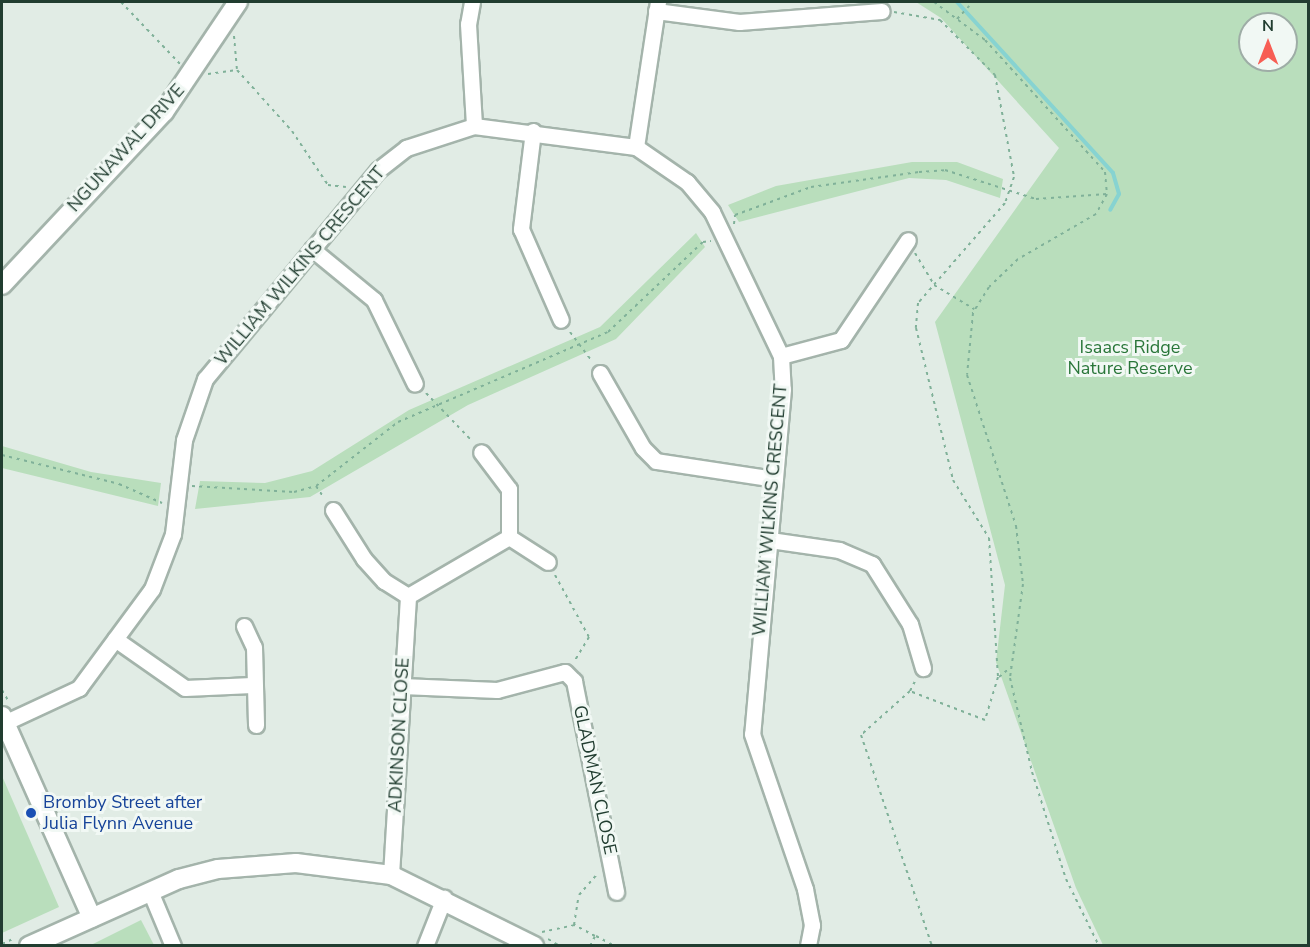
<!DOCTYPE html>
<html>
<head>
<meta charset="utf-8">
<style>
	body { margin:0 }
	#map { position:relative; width:1310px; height:947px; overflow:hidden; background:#e1ece5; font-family:"Nunito Sans",sans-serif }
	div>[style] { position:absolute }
	.green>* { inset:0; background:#b9debc }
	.stream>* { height:4px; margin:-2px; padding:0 2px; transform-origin:2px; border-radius:2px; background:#87d3d1 }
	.path>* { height:2px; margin-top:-1px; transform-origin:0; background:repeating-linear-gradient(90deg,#80b199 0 3px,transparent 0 7.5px) }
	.roads { filter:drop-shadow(2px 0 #a4b4ab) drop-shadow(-2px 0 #a4b4ab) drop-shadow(0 2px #a4b4ab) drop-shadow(0 -2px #a4b4ab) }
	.street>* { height:15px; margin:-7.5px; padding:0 7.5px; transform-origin:7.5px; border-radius:7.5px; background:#fff }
	.secondary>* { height:18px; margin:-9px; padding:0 9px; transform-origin:9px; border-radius:9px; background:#fff }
	.dots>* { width:16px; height:16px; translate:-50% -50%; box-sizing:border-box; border:3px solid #f1f8f4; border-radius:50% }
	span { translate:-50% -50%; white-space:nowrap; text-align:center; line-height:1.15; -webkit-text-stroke:6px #f1f8f4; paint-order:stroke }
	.street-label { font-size:18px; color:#213d30 }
	.park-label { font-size:18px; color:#297639 }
	.transit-label { font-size:18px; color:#164399 }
	.left { translate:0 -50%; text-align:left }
	.frame { position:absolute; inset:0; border:3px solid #213d30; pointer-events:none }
	.north { position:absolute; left:1238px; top:12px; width:60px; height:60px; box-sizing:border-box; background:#f1f8f4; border:2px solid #9eada6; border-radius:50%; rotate:0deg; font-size:16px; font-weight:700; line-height:24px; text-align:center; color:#213d30 }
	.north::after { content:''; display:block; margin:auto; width:21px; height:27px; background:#f75e54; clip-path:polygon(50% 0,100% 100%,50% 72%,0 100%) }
</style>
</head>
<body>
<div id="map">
	<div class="green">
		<div style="clip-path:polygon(evenodd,916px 2px,1308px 2px,1308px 945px,1103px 945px,1076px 888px,996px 662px,1005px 585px,935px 322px,1059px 148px,941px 18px,916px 2px,1250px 24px,1286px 24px,1286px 60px,1250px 60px,1250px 24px)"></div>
		<div style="clip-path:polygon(912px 162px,957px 162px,1003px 179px,1000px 198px,946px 180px,909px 178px,739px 222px,728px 205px,776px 186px)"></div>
		<div style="clip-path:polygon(696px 233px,705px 247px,616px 339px,468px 405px,310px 497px,195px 509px,200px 481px,265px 483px,312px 471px,409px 410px,600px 327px)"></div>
		<div style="clip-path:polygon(2px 446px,91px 472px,161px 483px,158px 506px,2px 468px)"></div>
		<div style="clip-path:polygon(2px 776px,59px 907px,2px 933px)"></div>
		<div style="clip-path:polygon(141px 920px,154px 945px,91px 945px)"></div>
	</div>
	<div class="stream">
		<div style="left:957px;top:2px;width:231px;rotate:47.6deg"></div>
		<div style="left:1113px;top:173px;width:22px;rotate:74deg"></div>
		<div style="left:1119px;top:194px;width:18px;rotate:119deg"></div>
	</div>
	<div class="path">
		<div style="left:121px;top:2px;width:86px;rotate:46.4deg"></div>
		<div style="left:934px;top:2px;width:64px;rotate:36.7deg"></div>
		<div style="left:985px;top:40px;width:178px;rotate:47.7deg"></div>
		<div style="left:1105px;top:172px;width:22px;rotate:85deg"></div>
		<div style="left:1107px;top:194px;width:23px;rotate:119deg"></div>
		<div style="left:1096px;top:214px;width:90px;rotate:150deg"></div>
		<div style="left:1018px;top:259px;width:40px;rotate:136deg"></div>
		<div style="left:989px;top:287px;width:31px;rotate:122deg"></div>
		<div style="left:973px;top:313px;width:62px;rotate:95.5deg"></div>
		<div style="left:967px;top:375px;width:159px;rotate:72deg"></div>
		<div style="left:1016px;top:526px;width:58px;rotate:83.1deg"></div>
		<div style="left:1023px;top:584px;width:95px;rotate:97.9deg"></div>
		<div style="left:1010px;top:678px;width:97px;rotate:76.8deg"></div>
		<div style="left:1032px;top:772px;width:112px;rotate:72.4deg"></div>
		<div style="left:1066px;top:879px;width:75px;rotate:63.8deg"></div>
		<div style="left:894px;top:12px;width:47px;rotate:9.9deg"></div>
		<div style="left:940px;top:20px;width:78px;rotate:45deg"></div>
		<div style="left:995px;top:75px;width:104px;rotate:79.4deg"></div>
		<div style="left:1014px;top:177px;width:28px;rotate:109deg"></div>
		<div style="left:1005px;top:203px;width:133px;rotate:131deg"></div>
		<div style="left:918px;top:303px;width:25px;rotate:95deg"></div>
		<div style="left:916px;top:328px;width:156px;rotate:76.3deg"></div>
		<div style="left:953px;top:480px;width:68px;rotate:58.2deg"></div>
		<div style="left:989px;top:538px;width:139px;rotate:86.3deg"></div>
		<div style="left:998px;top:677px;width:45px;rotate:106.8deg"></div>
		<div style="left:985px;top:720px;width:80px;rotate:-158.9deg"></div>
		<div style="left:910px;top:691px;width:66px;rotate:138.1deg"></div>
		<div style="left:861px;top:735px;width:223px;rotate:71.4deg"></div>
		<div style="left:957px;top:19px;width:18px;rotate:-47deg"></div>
		<div style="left:234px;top:36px;width:33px;rotate:85deg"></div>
		<div style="left:208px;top:74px;width:29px;rotate:-8deg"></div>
		<div style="left:237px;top:70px;width:82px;rotate:48deg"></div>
		<div style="left:292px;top:131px;width:65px;rotate:56.3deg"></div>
		<div style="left:328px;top:185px;width:18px;rotate:6deg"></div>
		<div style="left:734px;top:224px;width:9px;rotate:-84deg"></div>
		<div style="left:735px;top:215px;width:81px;rotate:-20.2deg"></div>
		<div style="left:811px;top:187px;width:109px;rotate:-7.9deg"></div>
		<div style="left:919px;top:172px;width:26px;rotate:-4deg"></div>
		<div style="left:945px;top:170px;width:96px;rotate:17.7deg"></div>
		<div style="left:1036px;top:199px;width:71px;rotate:-4deg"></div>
		<div style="left:915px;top:253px;width:37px;rotate:59deg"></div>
		<div style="left:934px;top:285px;width:47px;rotate:31deg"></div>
		<div style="left:570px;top:332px;width:36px;rotate:53deg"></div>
		<div style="left:426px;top:393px;width:66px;rotate:46.2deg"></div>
		<div style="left:2px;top:455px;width:121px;rotate:13.9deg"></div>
		<div style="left:119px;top:484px;width:47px;rotate:23.8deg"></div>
		<div style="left:192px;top:486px;width:102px;rotate:3.4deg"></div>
		<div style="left:294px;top:492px;width:23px;rotate:-15deg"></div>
		<div style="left:316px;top:486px;width:104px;rotate:-38deg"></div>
		<div style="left:398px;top:422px;width:228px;rotate:-23.2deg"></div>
		<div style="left:608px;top:332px;width:131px;rotate:-43.5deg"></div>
		<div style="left:703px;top:242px;width:8px;rotate:-7deg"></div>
		<div style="left:316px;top:486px;width:14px;rotate:56deg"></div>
		<div style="left:555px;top:575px;width:71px;rotate:61.3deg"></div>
		<div style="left:589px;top:637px;width:29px;rotate:121deg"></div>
		<div style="left:999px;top:677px;width:16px;rotate:-40deg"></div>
		<div style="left:2px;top:690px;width:14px;rotate:60deg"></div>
		<div style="left:910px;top:691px;width:11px;rotate:-63deg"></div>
		<div style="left:542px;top:932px;width:33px;rotate:-12deg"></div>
		<div style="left:596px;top:936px;width:21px;rotate:28deg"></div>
		<div style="left:548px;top:939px;width:14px;rotate:30deg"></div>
		<div style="left:2px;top:944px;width:14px;rotate:-25deg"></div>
		<div style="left:590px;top:946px;width:11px;rotate:-63deg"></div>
		<div style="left:595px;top:936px;width:24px;rotate:-152deg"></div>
		<div style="left:574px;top:925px;width:30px;rotate:-81deg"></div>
		<div style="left:579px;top:895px;width:28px;rotate:-49deg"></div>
	</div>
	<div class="roads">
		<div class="street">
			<div style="left:472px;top:2px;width:22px;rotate:100deg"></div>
			<div style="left:468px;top:24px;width:102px;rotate:86.6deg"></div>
			<div style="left:656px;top:11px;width:84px;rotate:7.5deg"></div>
			<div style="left:739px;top:22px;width:143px;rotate:-4.4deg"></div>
			<div style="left:533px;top:131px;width:99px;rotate:97deg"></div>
			<div style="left:521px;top:229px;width:99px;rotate:66.3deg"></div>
			<div style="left:636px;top:147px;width:147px;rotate:-81.4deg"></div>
			<div style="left:312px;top:249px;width:80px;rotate:39.4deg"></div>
			<div style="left:374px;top:300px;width:93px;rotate:64deg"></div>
			<div style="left:781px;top:356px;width:62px;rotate:-14.9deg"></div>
			<div style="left:841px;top:340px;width:120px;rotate:-56.2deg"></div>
			<div style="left:600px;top:373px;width:86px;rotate:60.2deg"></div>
			<div style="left:643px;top:448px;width:18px;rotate:45deg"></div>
			<div style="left:656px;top:461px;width:120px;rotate:8.6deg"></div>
			<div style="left:333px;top:510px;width:58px;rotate:57.7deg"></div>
			<div style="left:364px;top:559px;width:30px;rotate:48deg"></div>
			<div style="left:384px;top:581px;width:28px;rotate:32deg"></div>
			<div style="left:408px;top:596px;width:117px;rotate:-30.3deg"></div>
			<div style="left:509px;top:537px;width:48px;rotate:-90deg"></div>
			<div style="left:509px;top:489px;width:46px;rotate:-127.1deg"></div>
			<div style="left:509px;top:537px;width:46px;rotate:32.7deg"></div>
			<div style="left:770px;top:540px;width:70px;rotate:8.2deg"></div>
			<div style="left:839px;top:550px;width:36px;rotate:23deg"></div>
			<div style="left:872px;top:564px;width:71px;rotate:57.7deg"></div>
			<div style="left:910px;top:624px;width:46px;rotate:73.5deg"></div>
			<div style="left:244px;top:626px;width:23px;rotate:65deg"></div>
			<div style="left:254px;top:647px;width:78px;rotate:88.5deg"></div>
			<div style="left:115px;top:639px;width:85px;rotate:35deg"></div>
			<div style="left:185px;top:688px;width:67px;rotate:-2.6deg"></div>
			<div style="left:402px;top:686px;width:95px;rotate:2.4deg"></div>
			<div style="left:497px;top:690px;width:70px;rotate:-14.8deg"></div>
			<div style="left:565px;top:672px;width:13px;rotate:45deg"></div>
			<div style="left:574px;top:681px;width:215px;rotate:78.7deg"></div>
			<div style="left:4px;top:723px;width:83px;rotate:-25deg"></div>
			<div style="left:79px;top:688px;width:123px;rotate:-53.6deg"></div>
			<div style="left:152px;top:589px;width:59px;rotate:-69.1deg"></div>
			<div style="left:173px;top:534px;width:95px;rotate:-83.3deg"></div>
			<div style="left:184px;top:440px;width:65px;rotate:-71deg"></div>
			<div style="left:205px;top:379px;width:271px;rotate:-50.4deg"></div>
			<div style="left:378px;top:170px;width:36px;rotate:-38deg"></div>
			<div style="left:406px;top:148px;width:71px;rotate:-17.9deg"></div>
			<div style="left:474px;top:126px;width:163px;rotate:7.4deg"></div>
			<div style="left:636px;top:147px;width:62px;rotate:34.5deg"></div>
			<div style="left:687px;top:182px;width:39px;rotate:50deg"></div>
			<div style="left:712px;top:212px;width:160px;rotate:64.4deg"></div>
			<div style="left:781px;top:356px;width:33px;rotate:87deg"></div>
			<div style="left:783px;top:389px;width:346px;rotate:95.1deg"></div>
			<div style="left:752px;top:734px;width:164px;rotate:71.1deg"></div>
			<div style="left:805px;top:889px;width:37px;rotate:79deg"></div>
			<div style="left:812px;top:925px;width:21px;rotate:101deg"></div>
			<div style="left:391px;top:875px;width:280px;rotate:-86.5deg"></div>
			<div style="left:150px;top:891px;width:60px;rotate:67.3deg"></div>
			<div style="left:425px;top:946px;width:52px;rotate:-68.4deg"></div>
		</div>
		<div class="secondary">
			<div style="left:2px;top:285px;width:237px;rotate:-46.9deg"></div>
			<div style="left:164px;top:112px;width:133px;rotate:-56.1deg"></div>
			<div style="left:2px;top:716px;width:221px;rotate:66deg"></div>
			<div style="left:29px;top:946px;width:164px;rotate:-24.1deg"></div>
			<div style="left:179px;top:879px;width:40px;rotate:-14.4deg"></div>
			<div style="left:218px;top:869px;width:78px;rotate:-4.4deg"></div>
			<div style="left:296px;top:863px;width:96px;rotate:7.2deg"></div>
			<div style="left:391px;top:875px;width:160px;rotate:26.4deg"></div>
		</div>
	</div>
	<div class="dots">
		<div style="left:31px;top:813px;background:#1a4fb4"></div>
	</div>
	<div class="street-label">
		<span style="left:126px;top:148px;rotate:-48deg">NGUNAWAL DRIVE</span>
		<span style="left:300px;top:266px;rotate:-50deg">WILLIAM WILKINS CRESCENT</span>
		<span style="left:770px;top:510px;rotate:-85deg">WILLIAM WILKINS CRESCENT</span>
		<span style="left:399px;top:735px;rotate:-87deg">ADKINSON CLOSE</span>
		<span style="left:595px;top:780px;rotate:78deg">GLADMAN CLOSE</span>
	</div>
	<div class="park-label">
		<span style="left:1130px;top:358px">Isaacs Ridge<br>Nature Reserve</span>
	</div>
	<div class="transit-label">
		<span class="left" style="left:43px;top:813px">Bromby Street after<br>Julia Flynn Avenue</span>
	</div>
	<div class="frame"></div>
	<div class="north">N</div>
</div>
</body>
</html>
